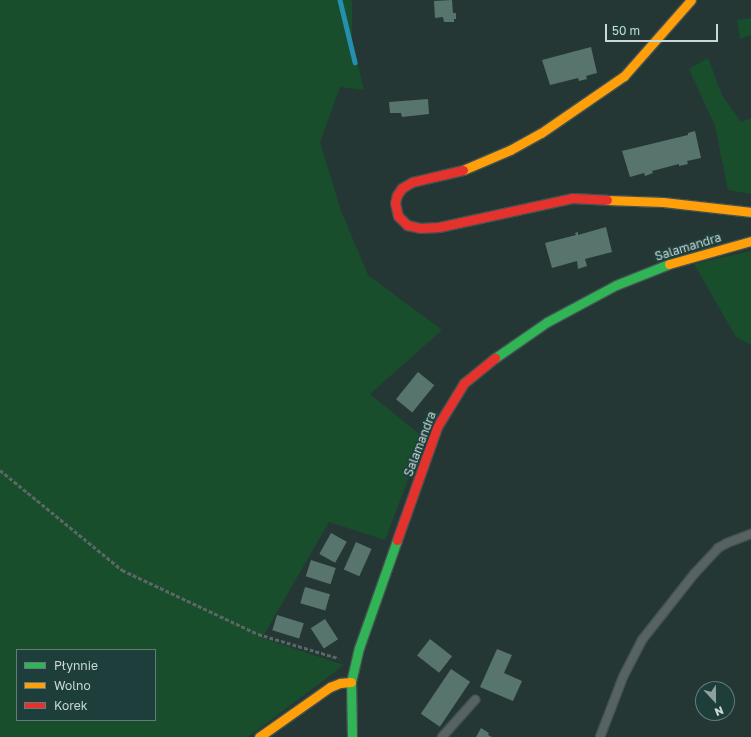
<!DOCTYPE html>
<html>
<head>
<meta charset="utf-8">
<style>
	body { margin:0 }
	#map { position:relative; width:751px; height:737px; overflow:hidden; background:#253735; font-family:"Golos Text",sans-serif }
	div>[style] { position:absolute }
	.green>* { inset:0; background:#184e2c }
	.stream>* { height:4.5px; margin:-2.25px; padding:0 2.25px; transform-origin:2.25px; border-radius:2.25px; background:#258faf }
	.building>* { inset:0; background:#58756d; transform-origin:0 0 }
	.path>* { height:2.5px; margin-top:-1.25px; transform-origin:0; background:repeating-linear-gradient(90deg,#5b6765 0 4px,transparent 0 6px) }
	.roads { filter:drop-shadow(1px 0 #425251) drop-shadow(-1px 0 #425251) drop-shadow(0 1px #425251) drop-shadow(0 -1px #425251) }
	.lane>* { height:8px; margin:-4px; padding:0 4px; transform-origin:4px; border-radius:4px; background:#576362 }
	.fast>* { height:9px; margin:-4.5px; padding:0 4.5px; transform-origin:4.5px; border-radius:4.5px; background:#30b455 }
	.slow>* { height:9px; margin:-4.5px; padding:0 4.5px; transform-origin:4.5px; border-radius:4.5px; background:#ff9f0a }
	.jam>* { height:9px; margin:-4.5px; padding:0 4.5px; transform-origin:4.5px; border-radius:4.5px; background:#e5322d }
	span { translate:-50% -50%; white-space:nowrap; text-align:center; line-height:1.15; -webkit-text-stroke:4px #1e3e3b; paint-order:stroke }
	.street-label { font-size:12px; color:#c8dad8 }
	.legend { position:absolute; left:16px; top:649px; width:140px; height:72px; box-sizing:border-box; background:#1e3e3b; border:1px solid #627c7a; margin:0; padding:5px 7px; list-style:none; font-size:12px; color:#c8dad8 }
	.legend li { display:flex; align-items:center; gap:8px; height:20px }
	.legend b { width:20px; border:1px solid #627c7a }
	.north { position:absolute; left:695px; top:681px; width:40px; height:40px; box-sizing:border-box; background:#1e3e3b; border:1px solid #627c7a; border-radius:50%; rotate:158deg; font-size:11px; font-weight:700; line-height:16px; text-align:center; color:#c8dad8 }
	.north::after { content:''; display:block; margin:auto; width:14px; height:18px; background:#8fa19f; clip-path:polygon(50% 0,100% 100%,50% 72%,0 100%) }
	.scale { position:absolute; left:605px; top:24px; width:113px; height:18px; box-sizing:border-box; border:2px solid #c8dad8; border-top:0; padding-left:5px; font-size:12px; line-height:14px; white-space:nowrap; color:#c8dad8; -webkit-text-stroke:3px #1e3e3b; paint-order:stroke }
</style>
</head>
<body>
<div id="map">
	<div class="green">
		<div style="clip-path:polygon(evenodd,0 0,352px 0,352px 41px,364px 90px,340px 87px,320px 142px,341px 211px,368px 275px,442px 330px,370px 394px,424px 438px,385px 540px,329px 522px,262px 638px,344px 665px,248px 737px,0 737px,0 0,17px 650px,155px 650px,155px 720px,17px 720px,17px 650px)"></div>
		<div style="clip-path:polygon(751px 18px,751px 35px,740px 39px,737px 20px)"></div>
		<div style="clip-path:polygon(708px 58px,722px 95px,741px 122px,751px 118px,751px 194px,728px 190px,715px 126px,689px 69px)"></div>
		<div style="clip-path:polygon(751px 251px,751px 345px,736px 337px,694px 264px)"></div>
	</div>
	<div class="stream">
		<div style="left:340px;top:0;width:64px;rotate:76.4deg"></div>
	</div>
	<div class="building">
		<div style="clip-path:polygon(452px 0,453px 13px,456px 13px,456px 19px,454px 19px,454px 22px,444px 22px,443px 17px,435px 18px,434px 1px)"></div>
		<div style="clip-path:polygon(591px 47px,597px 73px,586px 76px,587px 79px,579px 81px,578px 78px,550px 85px,542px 60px)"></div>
		<div style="clip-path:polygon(428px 99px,429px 114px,402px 117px,401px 113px,390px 113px,389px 102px)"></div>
		<div style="clip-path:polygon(695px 131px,701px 158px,687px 161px,688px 164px,679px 166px,679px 164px,652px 171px,653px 173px,645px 176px,644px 173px,630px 177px,622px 151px,688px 135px,688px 133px)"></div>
		<div style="clip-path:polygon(606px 227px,612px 252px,585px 259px,587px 266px,578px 269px,577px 261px,552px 268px,545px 243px,576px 235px,575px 233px,578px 232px,578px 235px)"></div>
		<div style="left:418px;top:372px;width:21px;height:35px;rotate:39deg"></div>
		<div style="left:331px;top:533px;width:18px;height:24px;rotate:29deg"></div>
		<div style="left:356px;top:542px;width:17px;height:30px;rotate:24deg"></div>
		<div style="left:311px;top:560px;width:26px;height:17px;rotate:18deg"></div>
		<div style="left:305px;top:587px;width:26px;height:17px;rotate:16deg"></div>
		<div style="left:277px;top:615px;width:28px;height:16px;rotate:17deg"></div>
		<div style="left:325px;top:619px;width:24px;height:17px;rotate:57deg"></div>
		<div style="left:430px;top:639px;width:28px;height:21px;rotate:38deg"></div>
		<div style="clip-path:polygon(497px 649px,512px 655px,504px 673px,522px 681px,513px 701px,480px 687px)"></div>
		<div style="left:451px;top:669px;width:23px;height:54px;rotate:34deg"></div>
		<div style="clip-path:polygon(481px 728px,489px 733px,488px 735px,492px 737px,476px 737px)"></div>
	</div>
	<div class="path">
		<div style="left:0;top:470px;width:158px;rotate:39.3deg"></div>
		<div style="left:122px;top:570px;width:150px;rotate:25.2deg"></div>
		<div style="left:258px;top:634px;width:84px;rotate:16.7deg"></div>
	</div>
	<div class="roads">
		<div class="lane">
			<div style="left:442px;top:737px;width:50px;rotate:-48.3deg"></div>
			<div style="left:600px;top:737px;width:64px;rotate:-69deg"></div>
			<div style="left:623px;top:677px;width:42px;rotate:-62.8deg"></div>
			<div style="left:642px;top:640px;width:85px;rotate:-51.7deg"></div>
			<div style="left:695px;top:573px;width:34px;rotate:-47deg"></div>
			<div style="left:718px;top:548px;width:10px;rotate:-29deg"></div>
			<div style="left:727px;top:543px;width:26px;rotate:-21deg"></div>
		</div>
		<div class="fast">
			<div style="left:495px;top:358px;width:63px;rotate:-34.7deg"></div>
			<div style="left:547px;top:322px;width:78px;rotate:-28.2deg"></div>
			<div style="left:616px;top:285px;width:57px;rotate:-21.6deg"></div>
			<div style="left:352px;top:737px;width:55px;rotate:-91deg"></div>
			<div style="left:351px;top:682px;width:35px;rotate:-77deg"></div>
			<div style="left:359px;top:648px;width:114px;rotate:-70.6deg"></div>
		</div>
		<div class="slow">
			<div style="left:463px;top:170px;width:51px;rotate:-23.1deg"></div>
			<div style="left:510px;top:150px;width:35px;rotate:-29deg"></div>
			<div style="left:541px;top:133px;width:101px;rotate:-34.5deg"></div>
			<div style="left:624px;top:76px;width:101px;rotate:-48.6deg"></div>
			<div style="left:607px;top:200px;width:56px;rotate:2deg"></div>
			<div style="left:663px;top:202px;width:89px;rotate:6.5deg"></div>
			<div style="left:669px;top:264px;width:85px;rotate:-15.7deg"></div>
			<div style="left:259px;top:737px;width:87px;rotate:-35.2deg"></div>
			<div style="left:330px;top:687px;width:11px;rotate:-22deg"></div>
			<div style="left:340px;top:683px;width:11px;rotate:-5deg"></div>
		</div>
		<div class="jam">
			<div style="left:463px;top:170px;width:52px;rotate:166.8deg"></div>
			<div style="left:412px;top:182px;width:12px;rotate:149deg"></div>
			<div style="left:402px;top:188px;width:9px;rotate:126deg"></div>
			<div style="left:397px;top:195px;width:8px;rotate:104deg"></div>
			<div style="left:395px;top:203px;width:13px;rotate:77deg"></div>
			<div style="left:398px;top:216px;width:13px;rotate:45deg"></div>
			<div style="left:407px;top:225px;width:13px;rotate:13deg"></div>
			<div style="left:420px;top:228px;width:19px;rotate:-3deg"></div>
			<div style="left:439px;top:227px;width:136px;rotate:-12.3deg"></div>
			<div style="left:572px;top:198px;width:35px;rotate:3deg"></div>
			<div style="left:397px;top:540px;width:120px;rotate:-70.5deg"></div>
			<div style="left:437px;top:427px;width:52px;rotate:-58.5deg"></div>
			<div style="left:464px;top:383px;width:40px;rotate:-39deg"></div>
		</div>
	</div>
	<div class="street-label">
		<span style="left:688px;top:247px;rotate:-17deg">Salamandra</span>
		<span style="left:420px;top:444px;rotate:-69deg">Salamandra</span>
	</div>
	<ul class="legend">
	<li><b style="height:5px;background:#30b455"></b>Płynnie</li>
	<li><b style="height:5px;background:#ff9f0a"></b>Wolno</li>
	<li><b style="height:5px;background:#e5322d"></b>Korek</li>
	</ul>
	<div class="north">N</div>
	<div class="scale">50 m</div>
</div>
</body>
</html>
